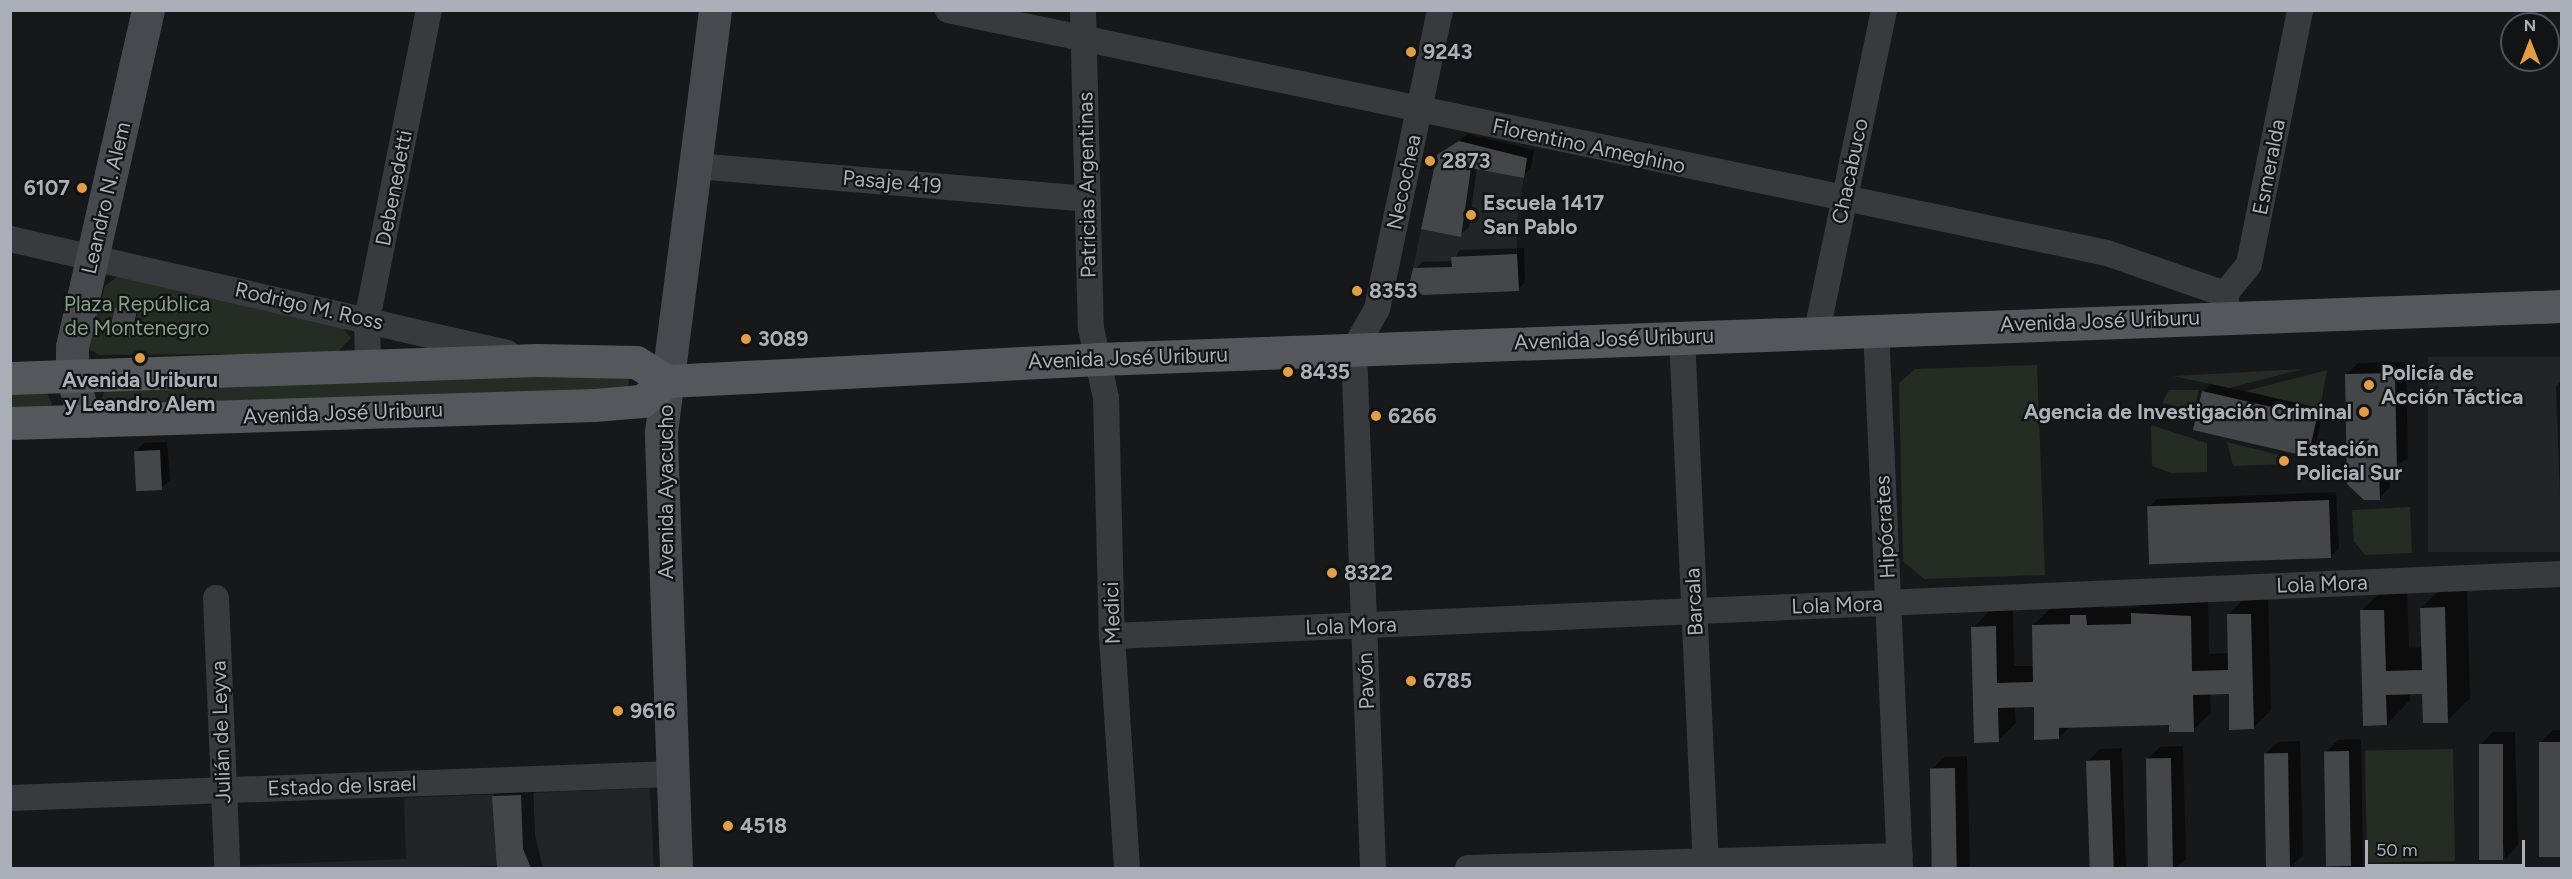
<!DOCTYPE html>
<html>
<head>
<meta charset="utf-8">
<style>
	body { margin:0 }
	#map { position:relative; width:2572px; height:879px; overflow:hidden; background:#171819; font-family:Figtree,sans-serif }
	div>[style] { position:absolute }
	.built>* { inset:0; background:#232426; transform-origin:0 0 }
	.green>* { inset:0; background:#242c24; transform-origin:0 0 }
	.shadow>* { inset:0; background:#0007 }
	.building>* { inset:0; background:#454649; transform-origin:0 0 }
	.street>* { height:26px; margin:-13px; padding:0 13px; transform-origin:13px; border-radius:13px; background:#393a3e }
	.secondary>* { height:33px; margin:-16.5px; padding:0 16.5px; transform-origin:16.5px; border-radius:16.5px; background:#47494e }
	.primary>* { height:33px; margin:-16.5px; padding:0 16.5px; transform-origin:16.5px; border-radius:16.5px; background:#55575c }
	.dots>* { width:16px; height:16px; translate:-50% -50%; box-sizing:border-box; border:3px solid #121314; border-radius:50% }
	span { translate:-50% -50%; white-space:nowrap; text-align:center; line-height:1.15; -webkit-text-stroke:4.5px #121314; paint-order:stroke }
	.poi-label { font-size:21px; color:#abb0b8; font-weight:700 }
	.left { translate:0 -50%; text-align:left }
	.right { translate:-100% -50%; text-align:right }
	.street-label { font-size:21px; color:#abb0b8 }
	.park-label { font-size:21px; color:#85a184 }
	.frame { position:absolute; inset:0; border:12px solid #abb0b8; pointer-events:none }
	.north { position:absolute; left:2500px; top:12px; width:60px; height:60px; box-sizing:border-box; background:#121314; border:2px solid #4f5256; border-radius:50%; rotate:0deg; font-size:16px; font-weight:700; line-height:24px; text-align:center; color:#abb0b8 }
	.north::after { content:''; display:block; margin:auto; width:21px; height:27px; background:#e09e48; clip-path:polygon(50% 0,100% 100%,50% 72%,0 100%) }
	.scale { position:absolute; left:2365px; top:840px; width:160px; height:27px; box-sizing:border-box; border:3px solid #abb0b8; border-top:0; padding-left:8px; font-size:18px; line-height:21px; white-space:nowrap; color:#abb0b8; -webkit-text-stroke:4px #121314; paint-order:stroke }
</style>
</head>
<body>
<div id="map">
	<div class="built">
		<div style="clip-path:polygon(1459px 141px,1527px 158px,1516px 227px,1519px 291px,1413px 268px,1437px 155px)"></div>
		<div style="left:2561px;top:357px;width:195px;height:133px;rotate:90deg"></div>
		<div style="clip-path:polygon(650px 788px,654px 868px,169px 868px,406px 859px,404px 798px)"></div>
	</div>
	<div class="green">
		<div style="clip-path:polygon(122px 273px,342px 327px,351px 338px,337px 353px,99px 355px,90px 350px,91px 338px,105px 286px)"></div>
		<div style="clip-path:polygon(2037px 365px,2045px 575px,1924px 579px,1903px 561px,1899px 383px,1915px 369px)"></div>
		<div style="clip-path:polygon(2304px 369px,2229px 388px,2173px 376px)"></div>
		<div style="clip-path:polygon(2327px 370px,2320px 409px,2246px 391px)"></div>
		<div style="clip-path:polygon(628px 374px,629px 385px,623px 388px,106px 405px,102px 399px,105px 388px)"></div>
		<div style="clip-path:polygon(10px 390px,46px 390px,52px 404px,47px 409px,11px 411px)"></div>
		<div style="clip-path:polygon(2169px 390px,2199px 390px,2194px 410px,2162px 403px)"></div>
		<div style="clip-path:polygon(2151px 425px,2207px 443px,2207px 472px,2171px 473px,2152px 466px)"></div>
		<div style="clip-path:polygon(2227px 442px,2292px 458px,2290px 464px,2233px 466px)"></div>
		<div style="clip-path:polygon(2410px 507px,2412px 553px,2365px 555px,2354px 541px,2352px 510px)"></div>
		<div style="left:2453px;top:749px;width:112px;height:88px;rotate:89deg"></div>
	</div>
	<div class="shadow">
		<div style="clip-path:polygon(1468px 134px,1534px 150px,1531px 168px,1523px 176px,1477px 167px,1469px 227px,1460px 235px,1438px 156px)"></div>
		<div style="clip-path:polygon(1524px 248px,1525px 282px,1518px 289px,1415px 269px,1422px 262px,1453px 261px,1460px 250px)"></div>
		<div style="clip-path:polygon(121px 305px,139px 309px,131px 335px,117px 309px)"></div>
		<div style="clip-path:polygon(2406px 362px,2408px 458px,2390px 469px,2390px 487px,2379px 498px,2346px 375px,2358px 363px)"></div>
		<div style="clip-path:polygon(2562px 380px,2562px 498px,2560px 498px,2556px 386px)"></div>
		<div style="clip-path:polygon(2211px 384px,2324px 409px,2315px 447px,2307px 455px,2203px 392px)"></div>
		<div style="clip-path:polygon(167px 442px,170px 480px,161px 488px,135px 452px,144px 443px)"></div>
		<div style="clip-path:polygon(2336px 492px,2339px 548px,2330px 557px,2148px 508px,2157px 499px)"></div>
		<div style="clip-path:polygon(2467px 584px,2470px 698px,2447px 721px,2424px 693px,2410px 693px,2410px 700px,2387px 724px,2361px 611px,2385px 588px,2407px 587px,2409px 648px,2423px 647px,2421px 608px,2445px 585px)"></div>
		<div style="clip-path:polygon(2150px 596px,2208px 599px,2209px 654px,2229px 653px,2228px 615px,2246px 597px,2268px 597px,2271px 710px,2253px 728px,2230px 692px,2210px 693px,2211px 713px,2193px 730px,2170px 724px,2070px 727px,2058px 738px,2035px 705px,2015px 706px,2016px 723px,1998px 740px,1973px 628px,1990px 610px,2013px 610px,2014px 666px,2034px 666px,2033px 625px,2051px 608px,2103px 598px,2104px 608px,2139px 607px)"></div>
		<div style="clip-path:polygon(2553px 730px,2562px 730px,2562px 856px,2540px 743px)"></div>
		<div style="clip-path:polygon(2493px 732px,2515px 732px,2518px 845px,2506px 858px,2480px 745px)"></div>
		<div style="clip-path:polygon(2361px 739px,2363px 868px,2328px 868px,2326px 752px,2338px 740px)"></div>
		<div style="clip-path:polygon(2300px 741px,2303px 855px,2291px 867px,2265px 754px,2278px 742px)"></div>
		<div style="clip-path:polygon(2183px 746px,2186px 859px,2176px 868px,2150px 868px,2147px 759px,2160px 747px)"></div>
		<div style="clip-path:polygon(2122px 748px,2126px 868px,2090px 868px,2087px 762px,2100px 749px)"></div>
		<div style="clip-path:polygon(1967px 756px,1970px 868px,1934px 868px,1932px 769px,1944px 757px)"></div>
		<div style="clip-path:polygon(506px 783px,533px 783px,535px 835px,543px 868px,429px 868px,498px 866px,493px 796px)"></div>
	</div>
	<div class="building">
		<div style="clip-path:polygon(1459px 141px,1527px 158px,1524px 178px,1471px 168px,1461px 237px,1421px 229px,1437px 155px)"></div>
		<div style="clip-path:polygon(1517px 254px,1519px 291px,1422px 295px,1410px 281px,1413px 268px,1452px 267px,1451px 257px)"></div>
		<div style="left:115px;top:308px;width:22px;height:25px;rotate:13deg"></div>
		<div style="clip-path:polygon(2395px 373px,2397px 471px,2379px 471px,2380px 500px,2364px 500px,2347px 484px,2345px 374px)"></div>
		<div style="left:2202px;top:391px;width:118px;height:40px;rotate:13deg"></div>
		<div style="left:160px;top:450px;width:40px;height:26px;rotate:87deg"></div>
		<div style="left:2329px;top:500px;width:58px;height:182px;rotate:88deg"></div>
		<div style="clip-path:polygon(2445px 607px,2448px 723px,2423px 723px,2422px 694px,2386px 695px,2387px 725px,2363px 726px,2360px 610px,2384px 610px,2386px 671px,2422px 670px,2420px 608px)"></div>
		<div style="clip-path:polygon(2131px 613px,2191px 616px,2192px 671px,2228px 670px,2227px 614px,2251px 614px,2254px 729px,2229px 730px,2229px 694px,2193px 695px,2194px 732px,2169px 732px,2169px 725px,2059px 728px,2059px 739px,2034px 740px,2034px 707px,1998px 708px,1999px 742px,1974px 743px,1971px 627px,1996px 626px,1997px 683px,2033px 682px,2032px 625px,2070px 624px,2070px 615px,2086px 615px,2087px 625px,2131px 624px)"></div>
		<div style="left:2539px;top:742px;width:23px;height:115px"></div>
		<div style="left:2479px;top:744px;width:24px;height:116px"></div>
		<div style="left:2349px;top:751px;width:115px;height:25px;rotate:89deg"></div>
		<div style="left:2288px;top:753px;width:115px;height:24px;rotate:89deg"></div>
		<div style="left:2171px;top:758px;width:110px;height:25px;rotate:89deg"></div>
		<div style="left:2110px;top:760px;width:108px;height:24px;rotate:88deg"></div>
		<div style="left:1955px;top:768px;width:100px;height:25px;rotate:89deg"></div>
		<div style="clip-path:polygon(521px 795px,523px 849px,531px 868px,497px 868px,492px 796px)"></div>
	</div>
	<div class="street">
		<div style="left:948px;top:10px;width:1184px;rotate:11.84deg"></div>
		<div style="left:2107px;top:253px;width:125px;rotate:19.2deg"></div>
		<div style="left:1083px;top:10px;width:318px;rotate:88.6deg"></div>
		<div style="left:1091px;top:328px;width:72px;rotate:77.9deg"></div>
		<div style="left:1106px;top:398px;width:238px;rotate:88.6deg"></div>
		<div style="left:1112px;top:636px;width:232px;rotate:86.3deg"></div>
		<div style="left:696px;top:166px;width:393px;rotate:4.8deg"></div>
		<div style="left:10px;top:239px;width:510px;rotate:12.92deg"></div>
		<div style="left:2227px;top:309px;width:15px;rotate:-98deg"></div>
		<div style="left:2225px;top:294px;width:38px;rotate:-51deg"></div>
		<div style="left:2249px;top:264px;width:259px;rotate:-78.6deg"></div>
		<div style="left:1876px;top:329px;width:540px;rotate:87.45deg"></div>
		<div style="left:1817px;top:331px;width:328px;rotate:-78.2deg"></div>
		<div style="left:1682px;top:336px;width:533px;rotate:87.42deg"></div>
		<div style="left:368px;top:366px;width:46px;rotate:-91.2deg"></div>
		<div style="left:367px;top:320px;width:316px;rotate:-78.7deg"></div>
		<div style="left:216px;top:598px;width:268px;rotate:87.6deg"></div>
		<div style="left:1112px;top:636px;width:1451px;rotate:-2.45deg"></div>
		<div style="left:10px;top:798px;width:663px;rotate:-2.07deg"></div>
		<div style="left:1373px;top:868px;width:519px;rotate:-92.1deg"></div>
		<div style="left:1354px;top:349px;width:46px;rotate:-60.1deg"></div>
		<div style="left:1377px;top:309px;width:306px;rotate:-78.1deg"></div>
		<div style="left:1468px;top:868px;width:432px;rotate:-1.6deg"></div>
	</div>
	<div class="secondary">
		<div style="left:85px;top:421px;width:47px;rotate:-106.1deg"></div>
		<div style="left:72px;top:376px;width:29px;rotate:-90deg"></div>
		<div style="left:72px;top:347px;width:345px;rotate:-77.3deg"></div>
		<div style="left:676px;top:868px;width:436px;rotate:-92deg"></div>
		<div style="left:661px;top:432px;width:425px;rotate:-82.7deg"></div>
	</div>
	<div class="primary">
		<div style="left:10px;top:378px;width:527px;rotate:-1.96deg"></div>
		<div style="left:537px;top:360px;width:99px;rotate:1.2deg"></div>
		<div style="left:636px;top:362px;width:36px;rotate:32deg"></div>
		<div style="left:667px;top:381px;width:432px;rotate:-2.9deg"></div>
		<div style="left:1098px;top:359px;width:1465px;rotate:-2.07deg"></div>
		<div style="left:10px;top:423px;width:584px;rotate:-1.77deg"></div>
		<div style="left:594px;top:405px;width:48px;rotate:-4.8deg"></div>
		<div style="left:642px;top:401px;width:32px;rotate:-39deg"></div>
	</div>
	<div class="dots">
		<div style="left:1411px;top:52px;background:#e09e48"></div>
		<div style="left:1430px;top:161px;background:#e09e48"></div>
		<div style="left:82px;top:188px;background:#e09e48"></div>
		<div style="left:1471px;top:215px;background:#e09e48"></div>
		<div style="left:1357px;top:291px;background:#e09e48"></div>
		<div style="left:746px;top:339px;background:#e09e48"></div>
		<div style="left:140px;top:358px;background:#e09e48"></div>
		<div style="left:1288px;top:372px;background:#e09e48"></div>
		<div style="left:2369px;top:385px;background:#e09e48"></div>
		<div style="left:2364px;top:412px;background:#e09e48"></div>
		<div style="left:1376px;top:416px;background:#e09e48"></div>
		<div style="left:2284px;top:461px;background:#e09e48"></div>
		<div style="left:1332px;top:573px;background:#e09e48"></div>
		<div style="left:1411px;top:681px;background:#e09e48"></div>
		<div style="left:618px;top:711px;background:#e09e48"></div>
		<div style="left:728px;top:826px;background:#e09e48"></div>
	</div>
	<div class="poi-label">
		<span class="left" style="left:1423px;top:52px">9243</span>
		<span class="left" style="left:1442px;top:161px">2873</span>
		<span class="right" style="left:70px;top:188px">6107</span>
		<span class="left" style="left:1483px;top:215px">Escuela 1417<br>San Pablo</span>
		<span class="left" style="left:1369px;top:291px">8353</span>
		<span class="left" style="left:758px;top:339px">3089</span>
		<span class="left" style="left:1300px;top:372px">8435</span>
		<span class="left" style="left:2381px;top:385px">Policía de<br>Acción Táctica</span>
		<span style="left:140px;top:392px">Avenida Uriburu<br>y Leandro Alem</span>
		<span class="right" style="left:2352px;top:412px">Agencia de Investigación Criminal</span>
		<span class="left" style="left:1388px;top:416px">6266</span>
		<span class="left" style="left:2296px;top:461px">Estación<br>Policial Sur</span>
		<span class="left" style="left:1344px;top:573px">8322</span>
		<span class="left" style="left:1423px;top:681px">6785</span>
		<span class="left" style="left:630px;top:711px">9616</span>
		<span class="left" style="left:740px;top:826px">4518</span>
	</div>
	<div class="street-label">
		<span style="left:1589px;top:146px;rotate:12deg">Florentino Ameghino</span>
		<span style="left:2269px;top:167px;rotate:-79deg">Esmeralda</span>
		<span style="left:1850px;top:171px;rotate:-78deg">Chacabuco</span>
		<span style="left:892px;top:182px;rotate:5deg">Pasaje 419</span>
		<span style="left:1404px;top:182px;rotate:-78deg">Necochea</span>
		<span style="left:1087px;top:185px;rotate:-91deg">Patricias Argentinas</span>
		<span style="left:394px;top:188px;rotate:-79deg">Debenedetti</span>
		<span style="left:106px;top:198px;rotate:-77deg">Leandro N. Alem</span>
		<span style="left:309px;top:306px;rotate:13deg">Rodrigo M. Ross</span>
		<span style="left:2100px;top:321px;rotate:-2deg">Avenida José Uriburu</span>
		<span style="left:1614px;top:339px;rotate:-2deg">Avenida José Uriburu</span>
		<span style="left:1128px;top:358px;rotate:-2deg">Avenida José Uriburu</span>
		<span style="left:343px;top:413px;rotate:-2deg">Avenida José Uriburu</span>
		<span style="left:666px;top:492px;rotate:-90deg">Avenida Ayacucho</span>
		<span style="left:1885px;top:527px;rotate:-93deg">Hipócrates</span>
		<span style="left:2322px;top:584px;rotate:-2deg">Lola Mora</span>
		<span style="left:1694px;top:602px;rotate:-93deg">Barcala</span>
		<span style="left:1837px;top:605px;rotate:-2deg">Lola Mora</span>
		<span style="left:1112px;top:613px;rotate:-92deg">Medici</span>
		<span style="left:1351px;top:626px;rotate:-2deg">Lola Mora</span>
		<span style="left:1366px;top:681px;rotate:-92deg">Pavón</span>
		<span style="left:221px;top:732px;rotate:-92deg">Julián de Leyva</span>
		<span style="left:342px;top:786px;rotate:-2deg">Estado de Israel</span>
	</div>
	<div class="park-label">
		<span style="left:137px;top:316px">Plaza República<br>de Montenegro</span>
	</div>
	<div class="frame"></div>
	<div class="north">N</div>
	<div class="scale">50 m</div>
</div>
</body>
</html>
